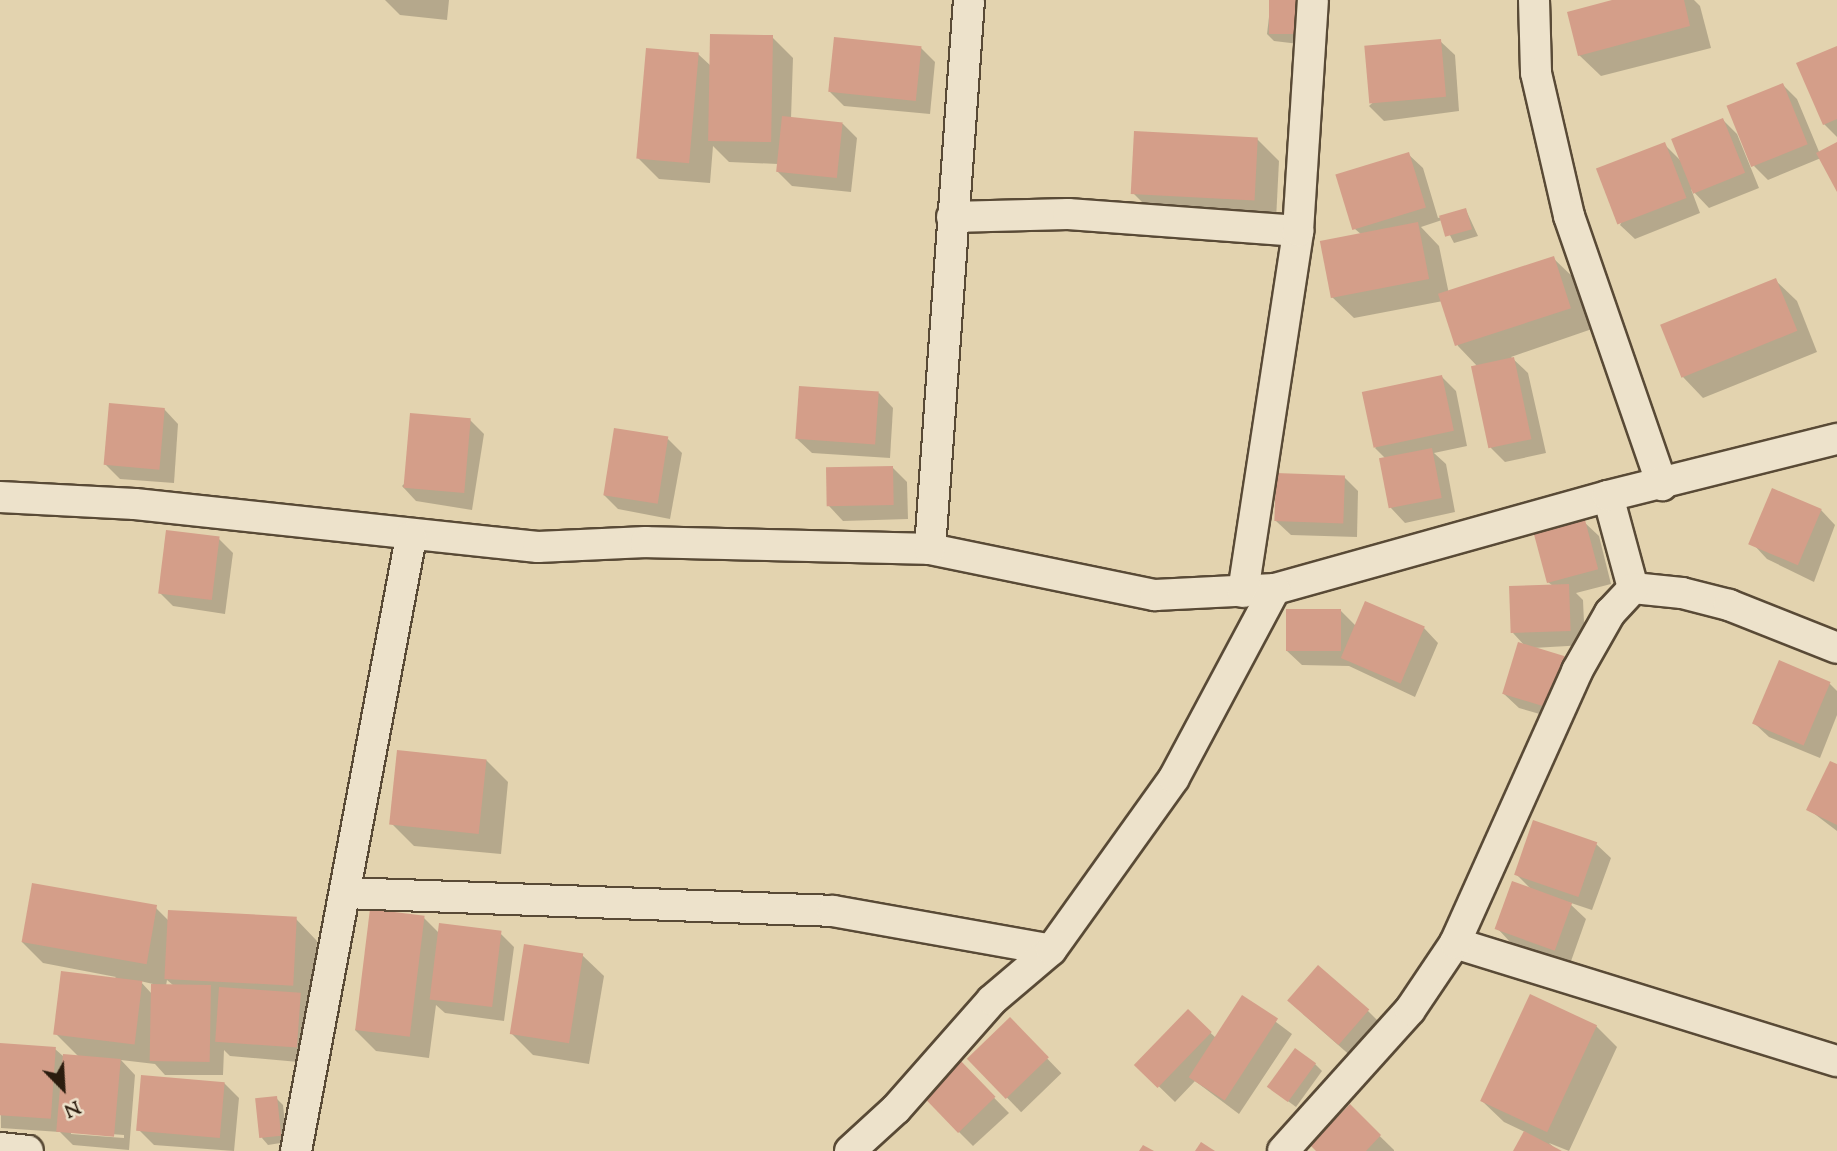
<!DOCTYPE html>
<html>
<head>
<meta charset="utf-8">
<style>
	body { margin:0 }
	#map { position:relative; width:1837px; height:1151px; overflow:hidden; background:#e3d3af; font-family:"Sorts Mill Goudy",serif }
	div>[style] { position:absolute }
	.shadow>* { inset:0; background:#0003; transform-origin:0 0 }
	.building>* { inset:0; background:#d49e89; transform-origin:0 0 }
	.roads { filter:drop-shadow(2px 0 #594a36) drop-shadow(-2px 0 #594a36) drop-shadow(0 2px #594a36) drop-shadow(0 -2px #594a36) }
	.minor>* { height:30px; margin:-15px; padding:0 15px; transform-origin:15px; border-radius:15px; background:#ede2cb }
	span { translate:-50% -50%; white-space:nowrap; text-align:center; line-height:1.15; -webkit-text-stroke:5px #ede2cb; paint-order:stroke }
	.north { position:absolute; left:28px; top:1053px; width:70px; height:70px; -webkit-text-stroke:5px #ede2cb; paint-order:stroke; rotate:156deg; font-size:19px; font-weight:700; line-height:28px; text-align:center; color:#2b1c0e }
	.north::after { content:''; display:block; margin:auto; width:24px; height:32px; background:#2b1c0e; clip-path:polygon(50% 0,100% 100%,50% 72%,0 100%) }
</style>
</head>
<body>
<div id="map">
	<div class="shadow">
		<div style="clip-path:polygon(385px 0,449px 0,447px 20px,400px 15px)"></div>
		<div style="clip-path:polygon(1271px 0,1297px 2px,1303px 8px,1299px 44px,1274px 41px,1267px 34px)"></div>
		<div style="clip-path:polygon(1619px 0,1694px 0,1700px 6px,1711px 48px,1601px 76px,1579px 55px)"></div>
		<div style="clip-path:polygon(772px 37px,793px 58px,791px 119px,843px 124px,857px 138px,851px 192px,792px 186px,777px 171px,778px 164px,729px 162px,713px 146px,710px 183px,659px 179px,637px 157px,698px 54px,711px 66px)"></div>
		<div style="clip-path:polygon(1440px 41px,1455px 55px,1459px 111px,1384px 121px,1369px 106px)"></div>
		<div style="clip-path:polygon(921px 48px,935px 62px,930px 114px,844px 106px,829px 91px)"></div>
		<div style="clip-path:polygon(1837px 48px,1837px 137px,1824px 124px)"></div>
		<div style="clip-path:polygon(1783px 85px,1797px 99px,1820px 154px,1837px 144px,1837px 188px,1821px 158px,1768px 180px,1754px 166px)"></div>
		<div style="clip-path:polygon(1723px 120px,1737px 134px,1759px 188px,1709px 208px,1691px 189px,1700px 213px,1635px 239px,1620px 225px,1664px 144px,1682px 162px)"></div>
		<div style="clip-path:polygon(1257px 139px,1279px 161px,1276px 220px,1154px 214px,1133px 193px)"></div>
		<div style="clip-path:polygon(1408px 154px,1423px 168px,1438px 218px,1466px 210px,1478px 236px,1454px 243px,1442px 220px,1421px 227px,1439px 246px,1449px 294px,1553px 258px,1575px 279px,1592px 329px,1511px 357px,1528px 373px,1546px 453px,1505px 462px,1491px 448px,1478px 367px,1458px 346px,1443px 301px,1354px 318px,1332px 297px,1362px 235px,1355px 229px)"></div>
		<div style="clip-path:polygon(1775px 280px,1797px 301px,1817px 352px,1703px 398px,1682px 376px,1662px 326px)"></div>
		<div style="clip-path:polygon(1442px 377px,1456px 391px,1467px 446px,1434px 453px,1446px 464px,1455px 512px,1405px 523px,1391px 508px,1386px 459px,1375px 448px)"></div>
		<div style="clip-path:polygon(879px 393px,893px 408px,890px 458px,812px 453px,797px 439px)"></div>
		<div style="clip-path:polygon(164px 409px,178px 424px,174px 483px,120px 479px,105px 464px)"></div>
		<div style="clip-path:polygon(470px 420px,484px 434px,472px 510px,416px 501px,402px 486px)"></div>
		<div style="clip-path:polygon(668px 439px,682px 453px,670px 519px,618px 509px,604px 495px)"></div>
		<div style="clip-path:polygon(892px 467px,907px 482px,908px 519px,843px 521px,829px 506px)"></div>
		<div style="clip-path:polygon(1344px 477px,1358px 491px,1357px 537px,1291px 535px,1276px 521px)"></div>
		<div style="clip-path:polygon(1821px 510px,1835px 525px,1814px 582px,1767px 559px,1753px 544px)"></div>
		<div style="clip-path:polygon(1584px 522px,1599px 536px,1611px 584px,1576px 593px,1583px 600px,1585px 645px,1533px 648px,1564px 657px,1579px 672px,1564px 721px,1519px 708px,1504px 694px,1525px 646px,1513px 633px,1553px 586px,1548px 582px)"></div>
		<div style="clip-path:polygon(219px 539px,233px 553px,225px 614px,173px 606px,159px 592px)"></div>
		<div style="clip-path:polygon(1341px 611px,1356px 626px,1424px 628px,1438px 643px,1415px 697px,1349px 666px,1302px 665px,1287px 651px)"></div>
		<div style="clip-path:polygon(1829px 683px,1837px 691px,1837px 715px,1820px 758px,1769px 737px,1754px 723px)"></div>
		<div style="clip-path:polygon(486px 760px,508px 782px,501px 854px,414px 846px,392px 824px)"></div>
		<div style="clip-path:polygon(1837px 766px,1837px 831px,1808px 809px)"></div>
		<div style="clip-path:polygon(1596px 844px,1611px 858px,1592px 910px,1568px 902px,1586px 919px,1570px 964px,1511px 943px,1497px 928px,1533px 891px,1516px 874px)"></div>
		<div style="clip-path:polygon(evenodd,156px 908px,169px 921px,296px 919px,317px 941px,310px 1063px,230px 1056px,224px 1050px,223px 1075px,165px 1075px,155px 1064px,121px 1060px,135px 1075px,129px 1150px,73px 1145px,60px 1132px,1px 1128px,0 1044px,55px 1049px,63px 1056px,79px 1057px,55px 1033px,116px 977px,43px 963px,22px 942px,156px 908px,167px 980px,174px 986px,166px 986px,167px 980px,156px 908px,140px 981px,153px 984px,152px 994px,140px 981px,156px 908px,71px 1131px,124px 1135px,124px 1138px,71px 1134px,71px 1131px)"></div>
		<div style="clip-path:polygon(424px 918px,440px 934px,500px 933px,514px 947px,504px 1021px,445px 1013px,436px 1005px,429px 1058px,376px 1051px,355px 1030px)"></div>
		<div style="clip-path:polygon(582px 955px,604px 976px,589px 1064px,533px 1055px,511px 1033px)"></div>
		<div style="clip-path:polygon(1243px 997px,1292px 1034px,1239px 1114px,1195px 1081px,1175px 1102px,1138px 1066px,1188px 1012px,1216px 1038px)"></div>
		<div style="clip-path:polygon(1368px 1011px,1382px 1025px,1353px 1058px,1303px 1014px)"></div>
		<div style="left:1010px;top:1020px;width:74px;height:56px;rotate:46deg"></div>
		<div style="clip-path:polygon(1596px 1026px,1617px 1047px,1569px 1151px,1549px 1143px,1558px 1151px,1515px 1151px,1525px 1132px,1504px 1122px,1482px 1101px)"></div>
		<div style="clip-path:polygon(958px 1061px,1009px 1113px,973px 1146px,959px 1132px)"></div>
		<div style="clip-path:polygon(1315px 1064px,1322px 1071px,1296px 1107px,1277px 1093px)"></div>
		<div style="clip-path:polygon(224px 1083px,239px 1098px,234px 1151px,154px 1145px,139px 1130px)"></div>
		<div style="clip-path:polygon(276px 1098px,283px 1105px,287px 1142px,268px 1145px,262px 1138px)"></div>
		<div style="clip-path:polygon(1350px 1107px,1394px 1150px,1394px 1151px,1318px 1151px)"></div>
	</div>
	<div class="building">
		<div style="left:1269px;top:0;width:28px;height:34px"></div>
		<div style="clip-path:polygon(1612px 0,1684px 0,1690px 26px,1578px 56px,1567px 12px)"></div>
		<div style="left:710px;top:34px;width:63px;height:107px;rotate:1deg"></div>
		<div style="left:834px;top:37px;width:88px;height:55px;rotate:6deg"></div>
		<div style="left:1441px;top:39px;width:58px;height:77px;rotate:85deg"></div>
		<div style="clip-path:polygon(1837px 46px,1837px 119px,1823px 125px,1796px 63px)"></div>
		<div style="left:646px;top:48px;width:53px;height:111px;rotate:5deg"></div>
		<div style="left:1783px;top:83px;width:66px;height:61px;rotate:68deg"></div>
		<div style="left:782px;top:116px;width:61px;height:56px;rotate:6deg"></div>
		<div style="left:1723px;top:118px;width:59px;height:56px;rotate:68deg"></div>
		<div style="left:1134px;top:131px;width:124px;height:63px;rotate:3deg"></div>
		<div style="left:1665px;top:142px;width:60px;height:74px;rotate:69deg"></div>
		<div style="clip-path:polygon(1837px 142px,1837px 192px,1816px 153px)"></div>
		<div style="left:1409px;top:152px;width:58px;height:77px;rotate:73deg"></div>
		<div style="left:1466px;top:208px;width:22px;height:28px;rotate:74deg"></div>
		<div style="left:1418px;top:222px;width:58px;height:100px;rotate:79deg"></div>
		<div style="left:1554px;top:256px;width:55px;height:122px;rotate:72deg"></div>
		<div style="left:1776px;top:278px;width:57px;height:125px;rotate:68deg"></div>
		<div style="left:1514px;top:357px;width:84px;height:44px;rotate:78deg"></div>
		<div style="left:1442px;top:375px;width:57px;height:82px;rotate:78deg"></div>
		<div style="left:799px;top:386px;width:80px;height:53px;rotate:4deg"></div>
		<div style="left:109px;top:403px;width:56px;height:62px;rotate:5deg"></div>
		<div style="left:410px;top:413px;width:61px;height:75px;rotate:5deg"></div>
		<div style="left:614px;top:428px;width:55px;height:68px;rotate:9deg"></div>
		<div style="left:1432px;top:448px;width:51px;height:54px;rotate:79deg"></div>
		<div style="left:893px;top:466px;width:39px;height:67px;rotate:89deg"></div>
		<div style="left:1276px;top:473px;width:69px;height:48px;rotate:2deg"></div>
		<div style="left:1772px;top:488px;width:54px;height:61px;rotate:23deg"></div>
		<div style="left:1585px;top:520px;width:51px;height:53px;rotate:75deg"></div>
		<div style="left:166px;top:530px;width:54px;height:64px;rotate:7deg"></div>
		<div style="left:1569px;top:584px;width:47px;height:60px;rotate:88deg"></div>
		<div style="left:1365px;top:601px;width:65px;height:62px;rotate:23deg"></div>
		<div style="left:1286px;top:609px;width:55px;height:42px"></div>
		<div style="left:1518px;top:642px;width:49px;height:54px;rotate:17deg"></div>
		<div style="left:1779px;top:660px;width:56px;height:69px;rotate:23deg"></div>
		<div style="left:397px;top:750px;width:90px;height:75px;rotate:6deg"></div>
		<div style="clip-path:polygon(1830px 761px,1837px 764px,1837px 825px,1806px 810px)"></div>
		<div style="left:1533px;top:820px;width:68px;height:58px;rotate:19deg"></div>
		<div style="left:1512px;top:881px;width:64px;height:51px;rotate:20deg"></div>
		<div style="left:32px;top:883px;width:127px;height:60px;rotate:10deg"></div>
		<div style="left:370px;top:909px;width:55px;height:122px;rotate:7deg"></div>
		<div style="left:168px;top:910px;width:129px;height:69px;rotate:3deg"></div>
		<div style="left:439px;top:923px;width:63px;height:77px;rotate:7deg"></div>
		<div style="left:524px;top:944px;width:60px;height:91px;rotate:9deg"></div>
		<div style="left:1318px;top:965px;width:68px;height:47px;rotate:41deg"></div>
		<div style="left:61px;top:971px;width:82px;height:64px;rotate:7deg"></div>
		<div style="left:151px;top:984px;width:60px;height:77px;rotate:1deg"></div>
		<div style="left:219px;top:987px;width:82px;height:55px;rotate:4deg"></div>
		<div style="left:1530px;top:994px;width:74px;height:118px;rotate:25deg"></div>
		<div style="left:1242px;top:995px;width:43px;height:98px;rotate:33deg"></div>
		<div style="left:1188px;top:1009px;width:33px;height:78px;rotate:44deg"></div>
		<div style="left:1010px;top:1017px;width:56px;height:60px;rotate:46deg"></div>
		<div style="left:0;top:1043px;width:56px;height:72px;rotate:4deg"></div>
		<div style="left:1295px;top:1048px;width:26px;height:48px;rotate:36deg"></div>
		<div style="left:63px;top:1054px;width:58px;height:78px;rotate:5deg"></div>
		<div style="left:958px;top:1058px;width:54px;height:52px;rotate:46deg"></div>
		<div style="left:141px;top:1075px;width:84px;height:56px;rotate:5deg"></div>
		<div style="left:277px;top:1096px;width:40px;height:22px;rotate:84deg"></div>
		<div style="clip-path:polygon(1350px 1104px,1381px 1135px,1366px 1151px,1316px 1151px,1310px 1145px)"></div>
		<div style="clip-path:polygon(1524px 1131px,1562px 1151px,1513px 1151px)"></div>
		<div style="clip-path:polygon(1201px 1142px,1215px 1151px,1195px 1151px)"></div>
		<div style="clip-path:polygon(1143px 1145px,1154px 1151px,1139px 1151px)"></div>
	</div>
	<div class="roads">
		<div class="minor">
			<div style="left:1534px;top:0;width:73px;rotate:88.4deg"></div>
			<div style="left:1536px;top:73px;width:147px;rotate:77deg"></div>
			<div style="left:1569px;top:216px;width:285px;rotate:70.9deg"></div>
			<div style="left:952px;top:217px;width:116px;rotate:-1.5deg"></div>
			<div style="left:1068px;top:214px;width:231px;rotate:4.2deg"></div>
			<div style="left:1608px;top:496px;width:95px;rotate:74.8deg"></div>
			<div style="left:0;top:497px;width:135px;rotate:3deg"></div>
			<div style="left:135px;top:504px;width:405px;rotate:6.1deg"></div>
			<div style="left:538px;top:547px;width:108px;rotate:-2.7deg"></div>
			<div style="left:646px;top:542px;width:284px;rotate:1.4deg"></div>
			<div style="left:930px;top:549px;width:230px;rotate:11.6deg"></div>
			<div style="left:1155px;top:595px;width:120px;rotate:-2.9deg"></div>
			<div style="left:1275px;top:589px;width:346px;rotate:-15.6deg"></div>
			<div style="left:1608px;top:496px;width:236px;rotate:-14deg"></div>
			<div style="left:930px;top:549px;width:550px;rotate:-85.94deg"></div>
			<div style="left:1633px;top:588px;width:49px;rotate:5.8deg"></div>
			<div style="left:1682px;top:593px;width:49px;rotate:14.3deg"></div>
			<div style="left:1729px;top:605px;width:116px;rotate:21.7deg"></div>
			<div style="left:1243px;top:592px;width:365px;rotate:-81.3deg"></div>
			<div style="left:1298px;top:231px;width:231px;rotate:-86.3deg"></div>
			<div style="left:345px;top:893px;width:488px;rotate:2.1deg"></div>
			<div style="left:833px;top:911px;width:221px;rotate:10.1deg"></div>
			<div style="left:1455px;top:943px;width:400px;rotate:17.2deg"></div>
			<div style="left:0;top:1148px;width:28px;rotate:6deg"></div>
			<div style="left:296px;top:1151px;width:625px;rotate:-79.39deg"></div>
			<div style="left:850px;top:1151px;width:62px;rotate:-42.4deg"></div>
			<div style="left:896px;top:1109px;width:145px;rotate:-48.6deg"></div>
			<div style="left:992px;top:1000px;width:77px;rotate:-40.3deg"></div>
			<div style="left:1051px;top:950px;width:211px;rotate:-54.4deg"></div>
			<div style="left:1174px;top:778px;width:214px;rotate:-61.9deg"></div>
			<div style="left:1283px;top:1151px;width:190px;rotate:-48deg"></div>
			<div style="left:1410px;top:1010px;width:81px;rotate:-56.1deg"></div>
			<div style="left:1455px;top:943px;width:298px;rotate:-65.8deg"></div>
			<div style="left:1577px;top:671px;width:67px;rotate:-60.4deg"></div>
			<div style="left:1610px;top:613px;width:34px;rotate:-47deg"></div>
		</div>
	</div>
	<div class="north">N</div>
</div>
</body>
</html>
